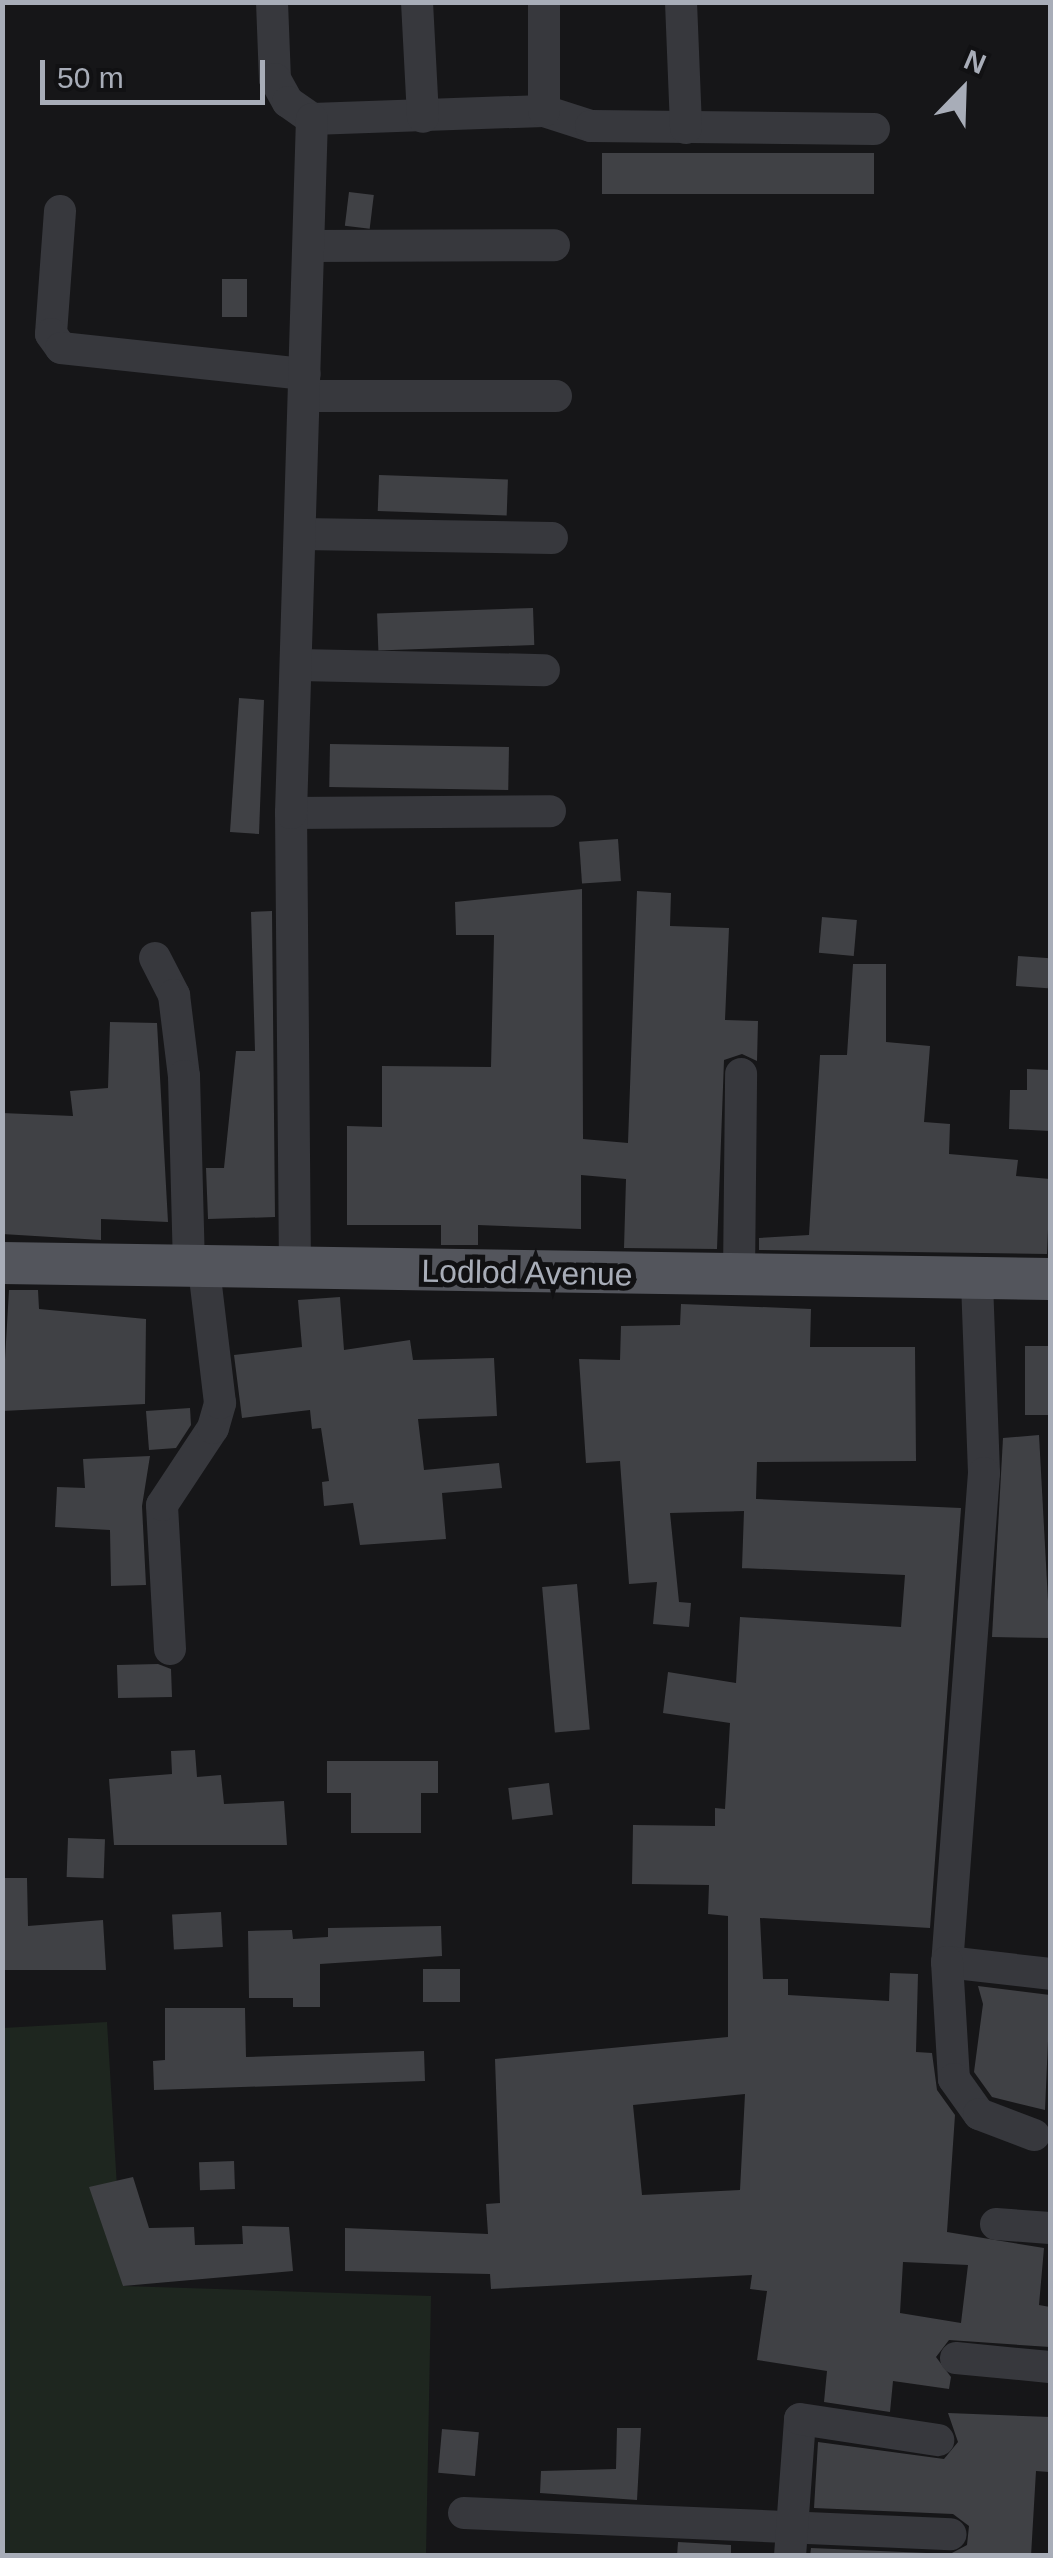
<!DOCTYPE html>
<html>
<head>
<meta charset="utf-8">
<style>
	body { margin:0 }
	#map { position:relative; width:1053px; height:2558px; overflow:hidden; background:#161618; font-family:Helvetica,sans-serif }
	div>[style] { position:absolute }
	.green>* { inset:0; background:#1e261f }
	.building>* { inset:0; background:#404145; transform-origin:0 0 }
	.minor>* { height:32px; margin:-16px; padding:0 16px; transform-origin:16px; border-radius:16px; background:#37383d }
	.major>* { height:42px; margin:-21px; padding:0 21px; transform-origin:21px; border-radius:21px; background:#53555c }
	span { translate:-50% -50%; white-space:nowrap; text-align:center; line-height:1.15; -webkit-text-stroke:10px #111113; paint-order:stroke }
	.street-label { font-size:32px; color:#a8adb8 }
	.frame { position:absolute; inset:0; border:5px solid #a8adb8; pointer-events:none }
	.north { position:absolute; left:913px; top:40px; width:100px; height:100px; -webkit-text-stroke:8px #111113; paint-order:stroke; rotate:23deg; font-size:28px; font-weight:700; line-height:40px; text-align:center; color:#a8adb8 }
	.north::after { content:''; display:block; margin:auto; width:35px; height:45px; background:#a8adb8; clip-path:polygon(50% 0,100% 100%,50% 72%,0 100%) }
	.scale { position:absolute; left:40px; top:60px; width:225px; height:45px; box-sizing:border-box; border:5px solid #a8adb8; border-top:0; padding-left:12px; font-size:30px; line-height:35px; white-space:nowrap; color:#a8adb8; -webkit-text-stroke:8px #111113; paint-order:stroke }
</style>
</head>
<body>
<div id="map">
	<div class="green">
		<div style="clip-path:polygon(107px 2022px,123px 2286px,431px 2296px,426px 2555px,3px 2556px,3px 2028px)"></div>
	</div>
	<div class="building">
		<div style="left:874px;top:153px;width:41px;height:272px;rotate:90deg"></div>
		<div style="left:349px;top:192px;width:25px;height:34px;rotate:7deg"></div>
		<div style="left:222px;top:279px;width:25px;height:38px"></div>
		<div style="left:379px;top:475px;width:129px;height:36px;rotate:2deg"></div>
		<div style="left:533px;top:608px;width:37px;height:156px;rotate:88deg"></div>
		<div style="clip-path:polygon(239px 698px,264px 700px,259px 834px,230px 832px)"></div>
		<div style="left:330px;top:744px;width:179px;height:43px;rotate:1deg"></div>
		<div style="left:618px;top:839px;width:42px;height:39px;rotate:86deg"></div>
		<div style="clip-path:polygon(582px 889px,583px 1139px,628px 1143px,637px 891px,671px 893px,670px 926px,729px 928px,725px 1020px,758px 1021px,757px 1061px,742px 1054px,724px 1060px,717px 1249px,624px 1248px,626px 1179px,581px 1175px,581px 1229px,478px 1225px,478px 1245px,441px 1245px,441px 1225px,347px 1225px,347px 1126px,382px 1127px,382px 1066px,491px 1067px,494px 935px,456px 935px,455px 902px)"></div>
		<div style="clip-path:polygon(272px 911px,275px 1217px,208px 1219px,206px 1168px,224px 1168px,236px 1051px,255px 1051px,251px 912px)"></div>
		<div style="left:822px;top:917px;width:35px;height:36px;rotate:5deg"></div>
		<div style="left:1018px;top:956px;width:32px;height:30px;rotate:4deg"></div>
		<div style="clip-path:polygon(853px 964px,886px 964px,886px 1042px,930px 1046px,924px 1122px,950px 1124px,949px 1154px,1018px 1160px,1016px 1176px,1050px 1179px,1047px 1254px,759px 1250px,759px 1238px,809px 1235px,820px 1055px,847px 1055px)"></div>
		<div style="clip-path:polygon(110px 1022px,157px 1023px,168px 1222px,101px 1219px,101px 1240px,2px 1234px,2px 1113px,73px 1116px,70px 1091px,108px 1088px)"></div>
		<div style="clip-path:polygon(1027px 1069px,1050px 1070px,1050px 1131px,1009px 1129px,1010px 1090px,1027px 1090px)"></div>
		<div style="clip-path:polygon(9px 1290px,38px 1290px,39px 1309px,146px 1319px,145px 1404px,2px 1411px)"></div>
		<div style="clip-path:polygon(340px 1297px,344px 1350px,410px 1340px,413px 1360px,494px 1358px,497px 1416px,418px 1419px,424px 1470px,499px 1463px,502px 1488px,442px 1493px,446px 1539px,360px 1545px,353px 1503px,324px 1506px,322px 1482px,329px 1481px,321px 1428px,312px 1429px,310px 1410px,242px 1418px,234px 1355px,302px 1347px,298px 1300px)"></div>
		<div style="clip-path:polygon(evenodd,681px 1304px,811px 1309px,810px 1347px,915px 1347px,916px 1461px,757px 1462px,756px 1499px,961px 1508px,930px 1928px,760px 1918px,763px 1979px,788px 1979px,788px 1995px,889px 2001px,890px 1973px,918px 1974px,916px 2052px,932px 2053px,937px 2090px,955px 2115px,947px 2232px,1044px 2248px,1039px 2305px,1050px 2307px,1050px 2347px,949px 2340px,936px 2357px,951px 2377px,949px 2389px,893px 2381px,890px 2412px,824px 2402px,827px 2371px,757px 2360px,767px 2291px,750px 2289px,752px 2275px,491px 2289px,490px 2274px,345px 2271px,345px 2228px,488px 2234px,486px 2204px,500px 2203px,495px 2059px,728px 2037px,728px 1916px,708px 1914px,709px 1885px,632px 1884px,633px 1825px,715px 1826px,715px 1808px,725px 1809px,730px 1723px,663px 1713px,668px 1672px,736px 1683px,740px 1617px,901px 1627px,905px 1575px,742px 1568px,744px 1511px,670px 1513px,679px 1602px,691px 1603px,689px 1627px,653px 1624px,657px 1582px,629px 1584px,620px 1461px,586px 1463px,579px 1359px,620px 1360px,621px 1326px,680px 1325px,681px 1304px,745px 2094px,740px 2190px,642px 2195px,633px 2105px,745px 2094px,681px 1304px,903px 2262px,968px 2265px,961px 2323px,900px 2313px,903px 2262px)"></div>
		<div style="left:1050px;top:1346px;width:69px;height:25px;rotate:90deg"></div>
		<div style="clip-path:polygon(190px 1408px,191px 1425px,176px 1448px,149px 1450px,146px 1411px)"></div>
		<div style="clip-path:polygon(1039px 1435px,1050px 1638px,992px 1637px,1003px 1438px)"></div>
		<div style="clip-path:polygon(150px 1456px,142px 1506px,146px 1585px,111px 1586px,110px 1530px,55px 1527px,57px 1487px,85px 1488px,83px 1459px)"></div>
		<div style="left:577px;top:1584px;width:146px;height:35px;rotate:85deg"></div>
		<div style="clip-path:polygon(158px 1664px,171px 1669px,172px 1697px,118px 1698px,117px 1665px)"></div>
		<div style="clip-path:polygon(195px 1750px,197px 1777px,221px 1775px,224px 1804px,284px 1801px,287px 1845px,114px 1845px,109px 1779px,172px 1774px,171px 1751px)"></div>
		<div style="clip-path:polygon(327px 1761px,438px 1761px,438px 1793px,421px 1793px,421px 1833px,351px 1833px,351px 1793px,327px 1793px)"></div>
		<div style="left:549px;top:1783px;width:32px;height:41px;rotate:83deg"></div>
		<div style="left:68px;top:1838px;width:37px;height:39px;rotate:2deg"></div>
		<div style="clip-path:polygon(2px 1878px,27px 1878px,28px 1926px,103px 1920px,106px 1970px,2px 1970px)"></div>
		<div style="left:221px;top:1912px;width:35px;height:49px;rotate:87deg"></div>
		<div style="clip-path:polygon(441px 1926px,442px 1956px,320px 1964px,320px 2007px,293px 2007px,293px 1998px,249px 1998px,248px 1931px,292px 1930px,293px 1939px,328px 1937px,328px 1928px)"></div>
		<div style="left:423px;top:1969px;width:37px;height:33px"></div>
		<div style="clip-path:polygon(978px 1986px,1050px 1995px,1045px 2110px,992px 2097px,974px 2072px,983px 2004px)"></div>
		<div style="clip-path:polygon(165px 2008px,245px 2008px,246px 2057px,424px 2051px,425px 2081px,154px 2090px,153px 2061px,165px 2060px)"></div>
		<div style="left:234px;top:2161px;width:28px;height:35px;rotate:88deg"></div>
		<div style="clip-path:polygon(133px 2177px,149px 2228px,194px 2227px,195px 2245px,243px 2244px,242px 2226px,289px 2227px,293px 2271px,123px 2286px,89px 2187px)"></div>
		<div style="clip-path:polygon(948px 2413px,1050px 2417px,1049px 2472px,1036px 2471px,1031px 2556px,810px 2556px,811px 2548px,950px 2554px,967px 2545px,969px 2526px,953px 2514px,814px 2508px,818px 2442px,944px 2459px,958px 2442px)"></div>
		<div style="clip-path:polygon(617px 2428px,641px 2428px,637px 2500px,540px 2493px,541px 2471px,616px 2469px)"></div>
		<div style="left:442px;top:2429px;width:37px;height:44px;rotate:5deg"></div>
		<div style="clip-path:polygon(678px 2542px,731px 2545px,731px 2556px,677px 2556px)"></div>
	</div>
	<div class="minor">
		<div style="left:272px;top:2px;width:77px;rotate:87.8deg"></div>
		<div style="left:275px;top:79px;width:26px;rotate:61deg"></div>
		<div style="left:288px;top:102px;width:29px;rotate:35deg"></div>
		<div style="left:312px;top:119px;width:232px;rotate:-2deg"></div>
		<div style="left:544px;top:111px;width:49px;rotate:17.7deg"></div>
		<div style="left:591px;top:126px;width:283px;rotate:0.6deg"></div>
		<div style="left:417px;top:2px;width:115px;rotate:87deg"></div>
		<div style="left:681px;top:2px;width:126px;rotate:87.7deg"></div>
		<div style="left:544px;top:111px;width:109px;rotate:-90deg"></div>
		<div style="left:60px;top:211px;width:123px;rotate:94.2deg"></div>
		<div style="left:51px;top:334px;width:17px;rotate:54deg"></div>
		<div style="left:61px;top:348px;width:245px;rotate:6.1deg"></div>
		<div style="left:309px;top:246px;width:245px;rotate:-0.2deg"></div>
		<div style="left:305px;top:396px;width:251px"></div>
		<div style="left:302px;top:534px;width:250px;rotate:0.9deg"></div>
		<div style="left:299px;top:665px;width:245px;rotate:1.2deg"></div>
		<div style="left:291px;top:813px;width:259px;rotate:-0.4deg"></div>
		<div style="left:155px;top:958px;width:42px;rotate:62.8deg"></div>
		<div style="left:174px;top:995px;width:82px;rotate:83deg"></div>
		<div style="left:184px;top:1076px;width:193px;rotate:88.5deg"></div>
		<div style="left:295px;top:1269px;width:456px;rotate:-90.5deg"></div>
		<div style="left:291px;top:813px;width:694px;rotate:-88.27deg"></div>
		<div style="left:739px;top:1275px;width:201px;rotate:-89.4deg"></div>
		<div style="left:977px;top:1282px;width:191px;rotate:87.9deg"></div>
		<div style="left:984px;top:1473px;width:490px;rotate:94.3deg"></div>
		<div style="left:947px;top:1962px;width:104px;rotate:6.6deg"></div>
		<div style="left:170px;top:1649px;width:144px;rotate:-93.2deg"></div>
		<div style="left:162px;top:1505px;width:92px;rotate:-56.5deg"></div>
		<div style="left:213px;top:1428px;width:26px;rotate:-74deg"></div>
		<div style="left:220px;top:1403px;width:135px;rotate:-96.8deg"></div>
		<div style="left:947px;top:1962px;width:117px;rotate:86.6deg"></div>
		<div style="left:954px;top:2079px;width:43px;rotate:54.5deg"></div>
		<div style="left:979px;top:2114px;width:59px;rotate:20.9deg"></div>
		<div style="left:996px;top:2224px;width:54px;rotate:4.2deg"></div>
		<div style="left:956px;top:2358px;width:94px;rotate:5.5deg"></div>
		<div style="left:464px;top:2513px;width:487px;rotate:2.5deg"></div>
		<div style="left:790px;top:2556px;width:137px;rotate:-85.8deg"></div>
		<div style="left:800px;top:2419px;width:140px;rotate:8.7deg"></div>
	</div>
	<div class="major">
		<div style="left:2px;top:1263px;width:1048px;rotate:0.87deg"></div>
	</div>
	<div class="street-label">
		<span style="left:527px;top:1273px;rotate:1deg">Lodlod Avenue</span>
	</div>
	<div class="frame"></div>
	<div class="north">N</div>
	<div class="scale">50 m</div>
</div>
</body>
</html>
